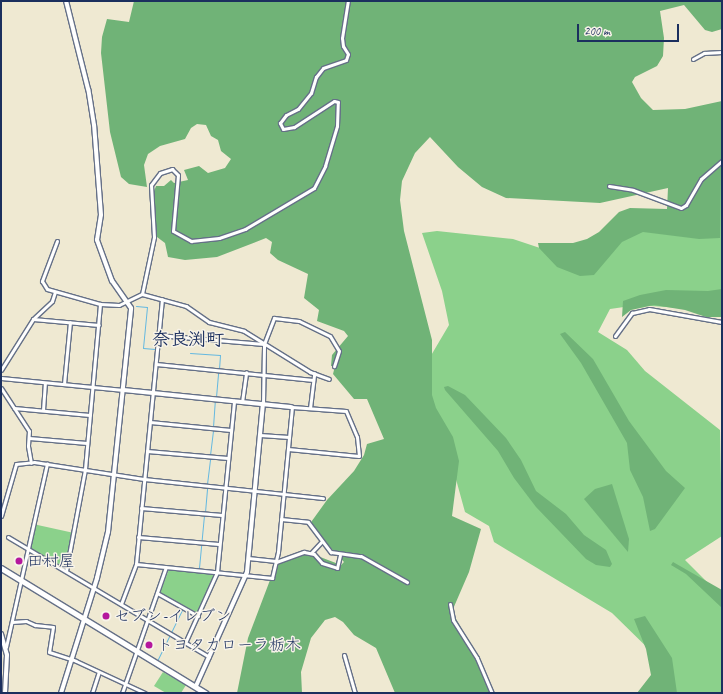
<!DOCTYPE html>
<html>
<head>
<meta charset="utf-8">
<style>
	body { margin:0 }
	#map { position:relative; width:723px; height:694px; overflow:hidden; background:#efe9d2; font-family:Caveat,"Klee One",sans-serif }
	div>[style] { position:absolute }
	.green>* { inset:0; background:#8bd18b }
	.forest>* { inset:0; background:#70b377 }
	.stream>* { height:1px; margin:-0.5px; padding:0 0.5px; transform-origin:0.5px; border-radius:0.5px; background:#64b8e0 }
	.roads { filter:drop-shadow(1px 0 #657087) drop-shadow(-1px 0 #657087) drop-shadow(0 1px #657087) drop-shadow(0 -1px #657087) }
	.street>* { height:3px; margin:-1.5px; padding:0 1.5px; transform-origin:1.5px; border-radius:1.5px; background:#fff }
	.secondary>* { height:4px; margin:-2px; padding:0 2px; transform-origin:2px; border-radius:2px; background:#fff }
	.primary>* { height:4.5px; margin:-2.25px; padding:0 2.25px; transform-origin:2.25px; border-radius:2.25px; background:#fff }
	.dots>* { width:11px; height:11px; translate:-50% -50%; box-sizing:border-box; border:2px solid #f7f3e8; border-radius:50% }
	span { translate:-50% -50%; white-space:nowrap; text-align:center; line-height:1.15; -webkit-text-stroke:3px #f7f3e8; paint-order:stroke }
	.poi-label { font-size:16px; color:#1b2f5e }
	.left { translate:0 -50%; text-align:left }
	.quarter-label { font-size:18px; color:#1b2f5e; font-weight:700 }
	.frame { position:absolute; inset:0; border:2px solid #1b2f5e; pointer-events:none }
	.scale { position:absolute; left:577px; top:24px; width:102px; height:18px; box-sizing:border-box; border:2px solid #1b2f5e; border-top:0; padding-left:5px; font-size:12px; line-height:14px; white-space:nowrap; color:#1b2f5e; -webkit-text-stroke:3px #f7f3e8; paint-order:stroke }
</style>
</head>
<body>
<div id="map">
	<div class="green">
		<div style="clip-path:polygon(722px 149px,722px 311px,638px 305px,610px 309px,598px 332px,627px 350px,645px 371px,720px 430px,722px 536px,685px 560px,722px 597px,722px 693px,660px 693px,662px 662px,612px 613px,494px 542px,489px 526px,465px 512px,446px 443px,413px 386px,449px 325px,442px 291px,422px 233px,437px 231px,513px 239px,576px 260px,666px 221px)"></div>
		<div style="clip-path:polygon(33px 524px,74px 533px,66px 571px,28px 549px)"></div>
		<div style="clip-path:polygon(169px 569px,212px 573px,214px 576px,198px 613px,160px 593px)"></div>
		<div style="clip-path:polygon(163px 672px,186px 685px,181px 693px,166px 693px,154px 686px)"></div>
	</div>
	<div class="forest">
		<div style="clip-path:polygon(134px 1px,722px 1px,722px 29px,712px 32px,705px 30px,684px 5px,660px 11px,664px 38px,663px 56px,657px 66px,635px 77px,632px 82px,641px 98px,653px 110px,685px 109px,722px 101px,720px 238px,699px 239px,643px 232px,622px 242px,594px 275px,580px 276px,557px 267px,539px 248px,538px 243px,573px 243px,587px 239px,599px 232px,619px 212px,630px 208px,667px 209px,668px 188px,600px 203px,506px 198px,482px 187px,458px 167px,430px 137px,415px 153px,402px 181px,400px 200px,404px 231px,432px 340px,432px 395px,436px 408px,453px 437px,459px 461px,452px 516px,481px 529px,469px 572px,453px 609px,455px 617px,482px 666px,492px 693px,395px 693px,376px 648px,354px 635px,343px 622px,335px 617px,325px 620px,311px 638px,301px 672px,302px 693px,237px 693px,248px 638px,278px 559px,302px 554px,315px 555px,341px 565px,344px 562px,309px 525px,327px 500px,354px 471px,364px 455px,367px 444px,384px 439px,367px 399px,354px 399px,333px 374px,335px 366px,331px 366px,332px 355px,348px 336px,344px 331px,317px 321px,319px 310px,304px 298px,308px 274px,278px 260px,270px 253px,272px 242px,266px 238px,217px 257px,185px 260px,168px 257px,165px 243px,157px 237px,153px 194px,156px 186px,164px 186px,171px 180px,174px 183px,188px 180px,184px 170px,199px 166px,208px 173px,225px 168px,231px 159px,221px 151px,218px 140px,211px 136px,206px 125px,197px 124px,191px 128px,185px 139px,160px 146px,148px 154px,144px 165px,147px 187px,129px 184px,121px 177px,110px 132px,101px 53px,102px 37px,107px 19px,129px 22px)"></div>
		<div style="clip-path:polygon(722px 289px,722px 317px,706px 317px,685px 310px,654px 305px,631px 310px,622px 317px,623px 301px,640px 295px,666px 290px,708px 291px)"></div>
		<div style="clip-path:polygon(565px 332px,593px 359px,629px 421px,666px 471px,685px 488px,655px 529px,650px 531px,643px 497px,630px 470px,627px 443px,581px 363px,560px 334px)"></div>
		<div style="clip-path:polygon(448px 386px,465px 395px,506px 438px,521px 460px,536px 491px,566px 514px,584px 535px,606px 550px,612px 564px,610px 567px,596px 565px,586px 559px,536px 507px,514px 478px,498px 451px,445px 390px,444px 387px)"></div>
		<div style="clip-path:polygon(612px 484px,629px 539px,628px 552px,584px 499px,595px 489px)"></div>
		<div style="clip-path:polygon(673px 562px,722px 590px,722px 608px,686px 574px,671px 565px)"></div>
		<div style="clip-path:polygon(645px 616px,672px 658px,677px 693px,637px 693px,651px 675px,646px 649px,634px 619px)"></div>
	</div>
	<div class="stream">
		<div style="left:136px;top:306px;width:11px;rotate:5deg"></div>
		<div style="left:147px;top:307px;width:41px;rotate:95.6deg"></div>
		<div style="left:143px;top:348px;width:12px;rotate:5deg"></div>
		<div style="left:190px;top:353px;width:30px;rotate:4deg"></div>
		<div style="left:220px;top:355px;width:14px;rotate:94deg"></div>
		<div style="left:216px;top:397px;width:25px;rotate:-85deg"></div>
		<div style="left:213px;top:427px;width:27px;rotate:-86deg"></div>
		<div style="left:210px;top:455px;width:25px;rotate:-83deg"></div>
		<div style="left:207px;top:484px;width:26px;rotate:-83deg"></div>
		<div style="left:205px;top:512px;width:24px;rotate:-85deg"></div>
		<div style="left:199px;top:568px;width:53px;rotate:-84.6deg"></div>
		<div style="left:158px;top:659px;width:55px;rotate:-63.9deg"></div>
	</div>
	<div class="roads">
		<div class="street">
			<div style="left:693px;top:59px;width:13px;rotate:-29deg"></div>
			<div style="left:704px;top:53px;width:18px;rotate:-3deg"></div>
			<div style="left:609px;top:186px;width:24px;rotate:9deg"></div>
			<div style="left:633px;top:190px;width:51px;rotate:20.6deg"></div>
			<div style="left:681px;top:208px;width:6px;rotate:-31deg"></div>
			<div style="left:686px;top:205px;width:30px;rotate:-60deg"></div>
			<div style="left:701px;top:179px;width:28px;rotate:-41deg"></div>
			<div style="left:57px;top:241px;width:43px;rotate:110.6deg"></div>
			<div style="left:42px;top:281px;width:9px;rotate:58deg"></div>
			<div style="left:47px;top:289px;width:55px;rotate:15.8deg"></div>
			<div style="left:100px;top:304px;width:19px;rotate:3deg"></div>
			<div style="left:119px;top:305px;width:25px;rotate:-26deg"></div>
			<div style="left:142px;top:294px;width:46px;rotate:15.3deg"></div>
			<div style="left:186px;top:306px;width:28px;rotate:35deg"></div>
			<div style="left:209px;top:322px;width:36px;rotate:14deg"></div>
			<div style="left:244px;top:331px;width:78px;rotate:31.8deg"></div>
			<div style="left:310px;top:372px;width:20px;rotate:20deg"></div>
			<div style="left:142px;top:294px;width:58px;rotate:-78.1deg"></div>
			<div style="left:154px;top:237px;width:52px;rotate:-93.3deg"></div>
			<div style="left:151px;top:185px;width:15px;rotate:-53deg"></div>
			<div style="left:160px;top:173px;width:13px;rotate:-18deg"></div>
			<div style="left:172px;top:169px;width:8px;rotate:45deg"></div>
			<div style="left:178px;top:175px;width:56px;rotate:95.1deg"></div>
			<div style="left:173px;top:231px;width:21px;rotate:29deg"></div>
			<div style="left:191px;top:241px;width:28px;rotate:-6deg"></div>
			<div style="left:219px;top:238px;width:28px;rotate:-19deg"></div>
			<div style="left:245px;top:229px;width:80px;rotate:-30.7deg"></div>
			<div style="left:314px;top:188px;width:25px;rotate:-63deg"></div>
			<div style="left:325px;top:166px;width:42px;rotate:-73.3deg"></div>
			<div style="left:337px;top:126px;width:24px;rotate:-88deg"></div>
			<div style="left:338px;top:102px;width:4px;rotate:-166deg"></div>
			<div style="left:334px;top:101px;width:48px;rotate:147deg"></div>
			<div style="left:294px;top:127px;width:11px;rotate:170deg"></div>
			<div style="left:283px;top:129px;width:7px;rotate:-117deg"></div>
			<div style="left:280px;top:123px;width:10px;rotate:-53deg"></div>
			<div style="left:286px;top:115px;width:13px;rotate:-27deg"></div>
			<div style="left:298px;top:109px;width:21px;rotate:-51deg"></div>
			<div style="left:311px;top:93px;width:17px;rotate:-73deg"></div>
			<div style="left:316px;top:77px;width:11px;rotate:-52deg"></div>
			<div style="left:323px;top:68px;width:24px;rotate:-19deg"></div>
			<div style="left:346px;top:60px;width:6px;rotate:-72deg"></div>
			<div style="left:348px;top:54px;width:9px;rotate:-122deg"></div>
			<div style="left:343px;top:46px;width:8px;rotate:-97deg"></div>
			<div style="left:342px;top:38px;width:37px;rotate:-81deg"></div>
			<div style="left:33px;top:319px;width:66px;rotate:5.2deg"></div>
			<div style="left:158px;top:335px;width:106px;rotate:4.9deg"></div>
			<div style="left:615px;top:336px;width:29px;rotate:-54deg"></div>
			<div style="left:632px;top:313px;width:17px;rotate:-13deg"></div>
			<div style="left:649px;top:309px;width:74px;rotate:10.1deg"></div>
			<div style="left:156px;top:364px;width:158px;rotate:5.8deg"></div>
			<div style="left:1px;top:370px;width:60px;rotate:-57.9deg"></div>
			<div style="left:33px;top:319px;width:26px;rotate:-43deg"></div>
			<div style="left:52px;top:301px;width:9px;rotate:-72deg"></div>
			<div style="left:1px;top:378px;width:123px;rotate:5.6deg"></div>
			<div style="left:64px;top:384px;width:62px;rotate:-84.5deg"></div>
			<div style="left:1px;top:388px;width:51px;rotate:56.9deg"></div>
			<div style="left:29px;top:431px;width:15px;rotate:94deg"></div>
			<div style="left:28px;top:446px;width:17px;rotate:80deg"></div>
			<div style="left:242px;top:402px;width:30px;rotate:-82deg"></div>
			<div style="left:263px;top:404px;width:60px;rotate:-89deg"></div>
			<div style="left:264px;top:344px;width:28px;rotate:-69deg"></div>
			<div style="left:274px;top:318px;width:25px;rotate:7deg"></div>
			<div style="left:299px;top:321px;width:34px;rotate:26deg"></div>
			<div style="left:330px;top:336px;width:17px;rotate:59deg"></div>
			<div style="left:339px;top:351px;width:16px;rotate:108deg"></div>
			<div style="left:14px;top:408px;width:76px;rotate:5.3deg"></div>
			<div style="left:310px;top:408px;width:35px;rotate:-83deg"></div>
			<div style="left:43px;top:410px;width:27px;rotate:-86deg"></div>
			<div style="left:150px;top:422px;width:81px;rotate:5.6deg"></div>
			<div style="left:260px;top:435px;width:29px;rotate:4deg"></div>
			<div style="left:29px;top:438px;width:58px;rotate:4.9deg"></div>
			<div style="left:288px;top:449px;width:71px;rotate:5.6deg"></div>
			<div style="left:359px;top:456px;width:19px;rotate:-96deg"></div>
			<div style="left:357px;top:437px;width:28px;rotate:-113deg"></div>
			<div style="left:346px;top:411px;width:54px;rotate:-175.8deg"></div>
			<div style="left:147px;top:451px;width:81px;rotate:4.9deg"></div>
			<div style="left:141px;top:508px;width:81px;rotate:4.9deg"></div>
			<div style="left:1px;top:516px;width:54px;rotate:-73.9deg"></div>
			<div style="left:16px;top:464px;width:18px;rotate:-6deg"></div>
			<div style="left:34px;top:462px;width:111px;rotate:8.8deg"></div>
			<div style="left:144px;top:479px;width:180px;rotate:6.1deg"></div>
			<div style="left:281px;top:519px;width:27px;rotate:6deg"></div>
			<div style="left:308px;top:522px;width:38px;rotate:53deg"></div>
			<div style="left:331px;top:552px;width:30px;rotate:8deg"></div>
			<div style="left:361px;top:556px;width:53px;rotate:29.5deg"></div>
			<div style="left:8px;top:537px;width:234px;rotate:30.8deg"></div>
			<div style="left:138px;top:537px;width:81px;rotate:4.9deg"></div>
			<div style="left:311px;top:553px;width:16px;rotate:-47deg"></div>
			<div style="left:248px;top:558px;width:28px;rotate:6deg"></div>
			<div style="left:276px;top:562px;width:30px;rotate:-20deg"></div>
			<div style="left:304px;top:552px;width:10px;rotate:11deg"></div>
			<div style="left:314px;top:554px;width:12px;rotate:48deg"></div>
			<div style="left:322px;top:563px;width:16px;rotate:18deg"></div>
			<div style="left:337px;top:568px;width:13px;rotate:-77deg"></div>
			<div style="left:136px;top:564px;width:137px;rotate:5.9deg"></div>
			<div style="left:272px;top:578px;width:27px;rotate:-77deg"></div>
			<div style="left:278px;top:552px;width:146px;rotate:-84.5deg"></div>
			<div style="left:66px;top:571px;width:104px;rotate:-79.4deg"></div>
			<div style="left:85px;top:469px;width:166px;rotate:-84.8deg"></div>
			<div style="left:157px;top:593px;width:47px;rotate:29.3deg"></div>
			<div style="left:121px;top:604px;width:43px;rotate:-69.4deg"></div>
			<div style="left:136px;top:564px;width:266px;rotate:-84.4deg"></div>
			<div style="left:450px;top:604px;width:16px;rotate:79deg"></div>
			<div style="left:453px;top:620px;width:45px;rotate:57.7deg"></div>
			<div style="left:477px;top:658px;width:38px;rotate:67deg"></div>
			<div style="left:12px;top:622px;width:14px;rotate:-4deg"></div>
			<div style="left:26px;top:621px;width:10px;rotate:24deg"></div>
			<div style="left:35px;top:625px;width:18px;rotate:6deg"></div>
			<div style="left:53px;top:627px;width:25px;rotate:99deg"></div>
			<div style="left:49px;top:652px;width:28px;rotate:18deg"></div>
			<div style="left:76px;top:661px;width:76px;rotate:24.9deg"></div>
			<div style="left:185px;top:643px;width:78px;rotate:-65.7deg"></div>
			<div style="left:217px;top:572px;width:172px;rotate:-84.3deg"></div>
			<div style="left:6px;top:647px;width:188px;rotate:-77.4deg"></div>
			<div style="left:344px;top:655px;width:40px;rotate:74deg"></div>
			<div style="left:92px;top:693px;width:22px;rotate:-72deg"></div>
			<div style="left:122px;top:693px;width:133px;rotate:-70.8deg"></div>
		</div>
		<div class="secondary">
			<div style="left:123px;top:390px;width:169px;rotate:5.8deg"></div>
			<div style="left:1px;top:634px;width:22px;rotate:74deg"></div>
			<div style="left:7px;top:655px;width:38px;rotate:93deg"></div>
			<div style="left:196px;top:686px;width:125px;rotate:-65.9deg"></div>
			<div style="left:247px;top:572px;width:169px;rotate:-84.6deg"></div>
			<div style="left:61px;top:693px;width:121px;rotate:-72.6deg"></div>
			<div style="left:97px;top:578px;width:47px;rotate:-76.6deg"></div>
			<div style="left:108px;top:532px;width:225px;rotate:-84.1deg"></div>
			<div style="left:131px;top:308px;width:33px;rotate:-125deg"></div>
			<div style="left:112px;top:281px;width:44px;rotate:-110.1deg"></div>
			<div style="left:97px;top:240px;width:25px;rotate:-81deg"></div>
			<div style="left:101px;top:215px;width:90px;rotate:-94.4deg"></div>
			<div style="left:94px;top:125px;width:36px;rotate:-99deg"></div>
			<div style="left:88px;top:89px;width:91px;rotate:-104deg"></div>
		</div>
		<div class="primary">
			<div style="left:1px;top:568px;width:240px;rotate:31.4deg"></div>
		</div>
	</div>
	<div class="dots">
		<div style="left:19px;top:561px;background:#b5179e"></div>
		<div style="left:106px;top:616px;background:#b5179e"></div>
		<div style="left:149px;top:645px;background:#b5179e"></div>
	</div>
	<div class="poi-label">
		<span class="left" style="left:27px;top:561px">田村屋</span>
		<span class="left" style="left:114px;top:616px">セブン-イレブン</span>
		<span class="left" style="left:157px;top:645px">トヨタカローラ栃木</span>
	</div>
	<div class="quarter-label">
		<span style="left:188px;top:339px">奈良渕町</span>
	</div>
	<div class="frame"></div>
	<div class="scale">200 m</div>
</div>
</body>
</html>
